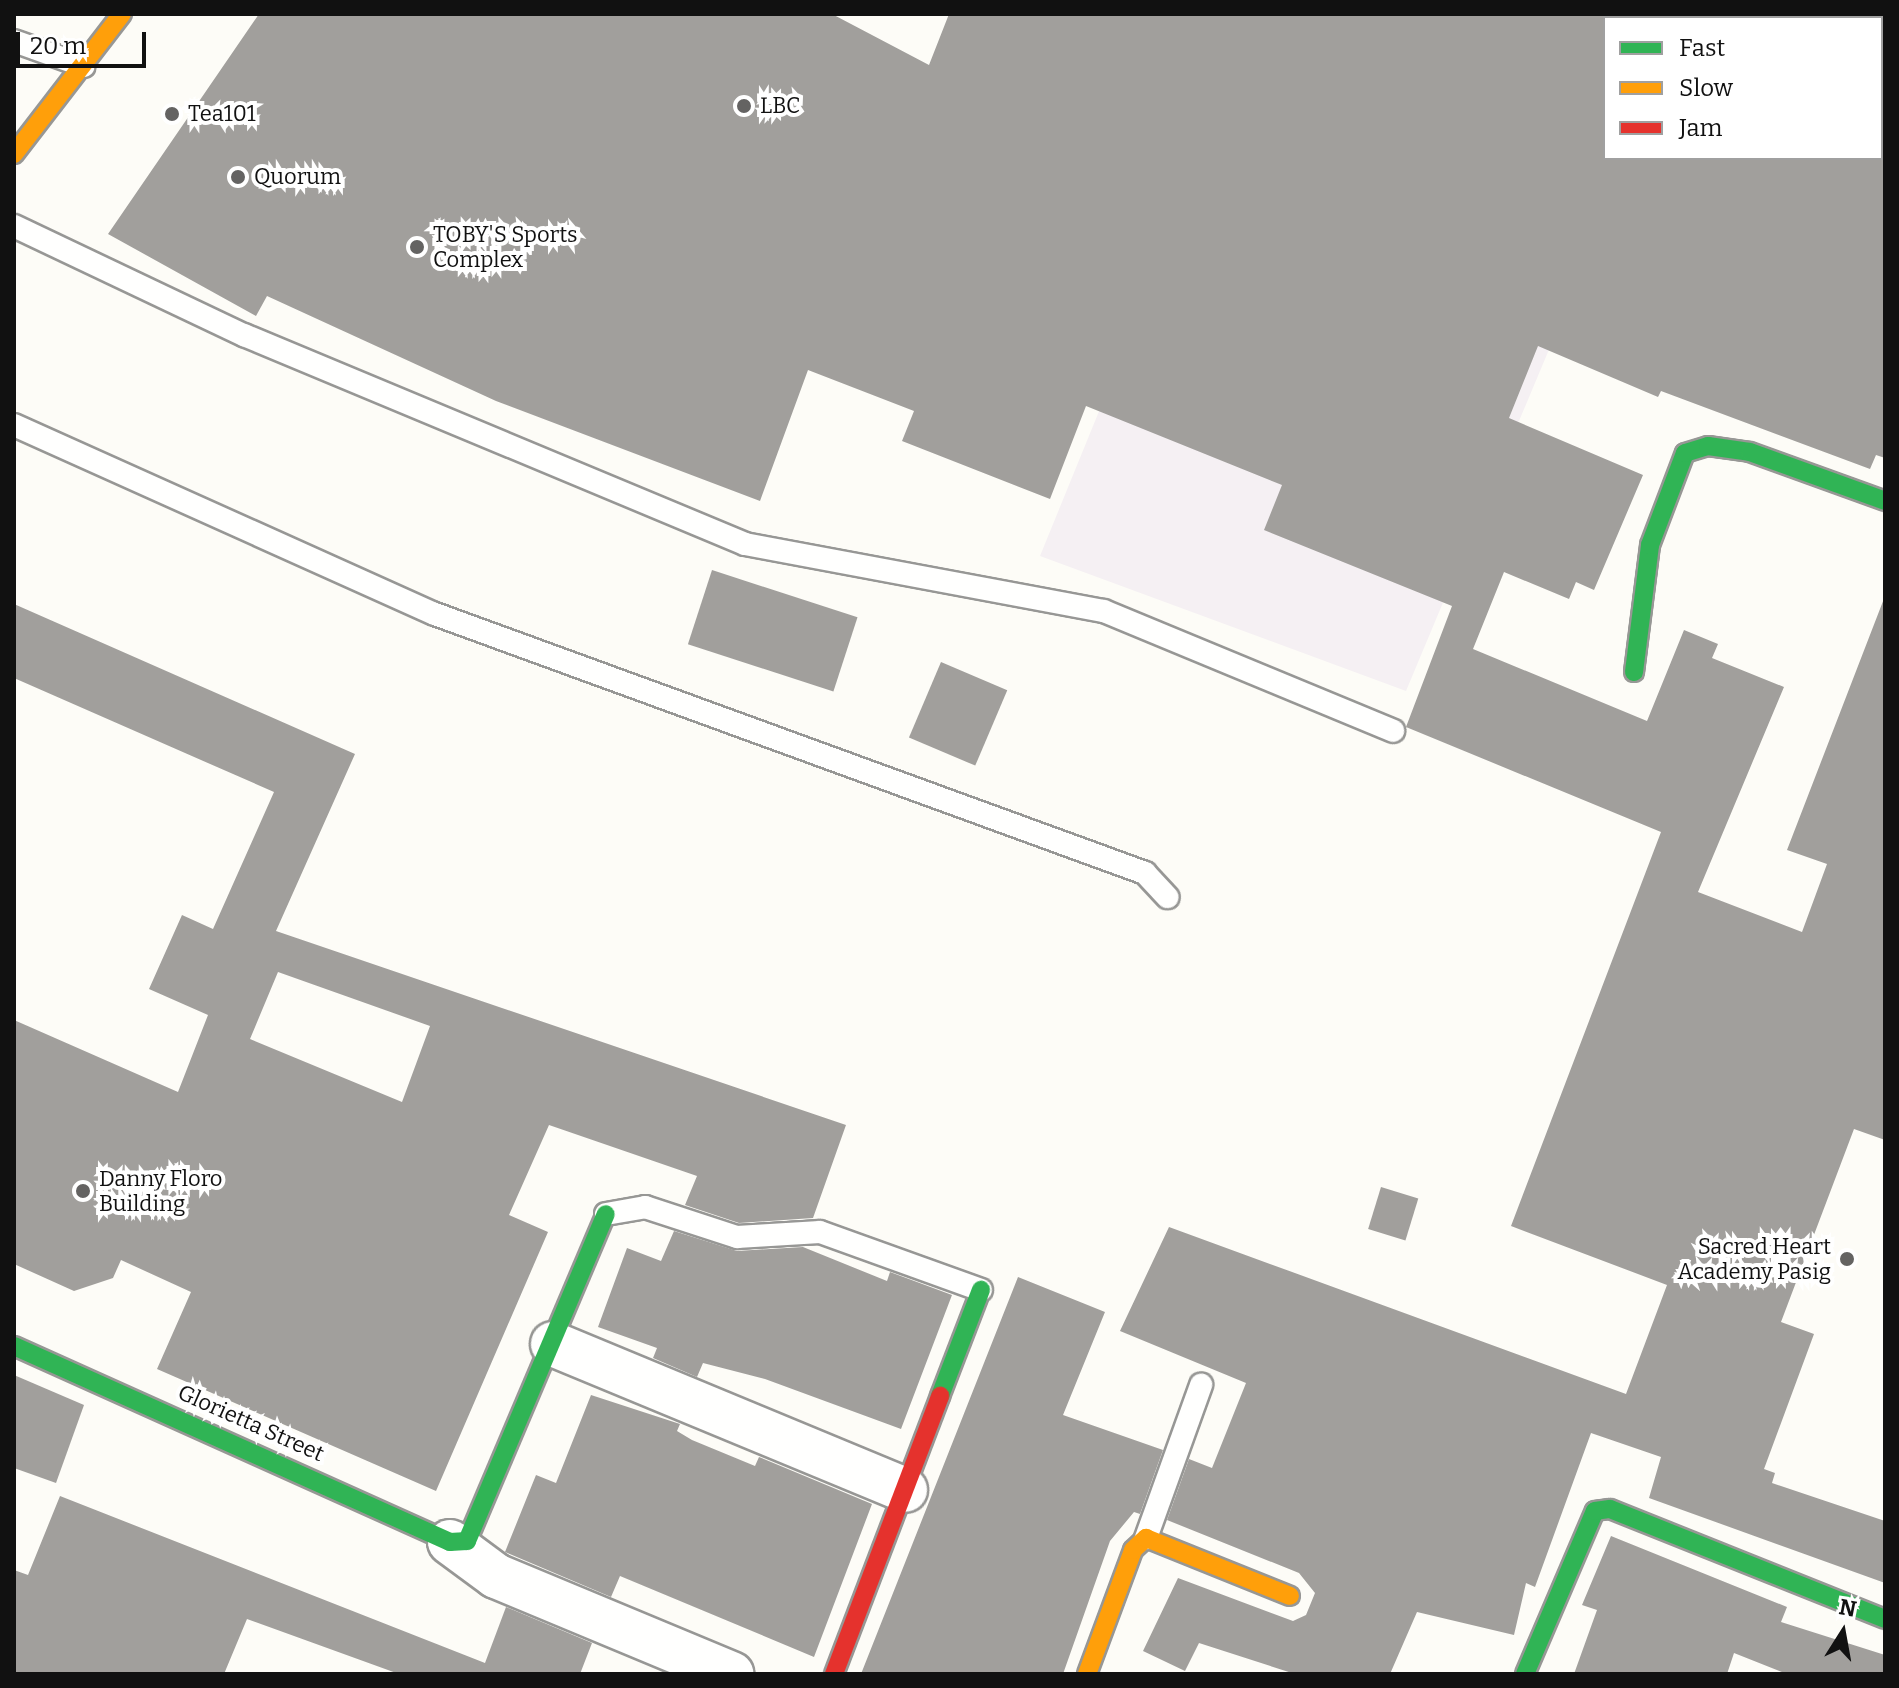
<!DOCTYPE html>
<html>
<head>
<meta charset="utf-8">
<style>
	body { margin:0 }
	#map { position:relative; width:1899px; height:1688px; overflow:hidden; background:#fdfcf7; font-family:Bitter,serif }
	div>[style] { position:absolute }
	.industrial>* { inset:0; background:#f5f0f3 }
	.building>* { inset:0; background:#a19f9c; transform-origin:0 0 }
	.roads { filter:drop-shadow(2px 0 #979795) drop-shadow(-2px 0 #979795) drop-shadow(0 2px #979795) drop-shadow(0 -2px #979795) }
	.lane>* { height:22px; margin:-11px; padding:0 11px; transform-origin:11px; border-radius:11px; background:#fffffe }
	.street>* { height:44px; margin:-22px; padding:0 22px; transform-origin:22px; border-radius:22px; background:#fffffe }
	.fast>* { height:18px; margin:-9px; padding:0 9px; transform-origin:9px; border-radius:9px; background:#30b455 }
	.slow>* { height:18px; margin:-9px; padding:0 9px; transform-origin:9px; border-radius:9px; background:#ff9f0a }
	.jam>* { height:18px; margin:-9px; padding:0 9px; transform-origin:9px; border-radius:9px; background:#e5322d }
	.dots>* { width:22px; height:22px; translate:-50% -50%; box-sizing:border-box; border:4px solid #fff; border-radius:50% }
	span { translate:-50% -50%; white-space:nowrap; text-align:center; line-height:1.15; -webkit-text-stroke:8px #fff; paint-order:stroke }
	.poi-label { font-size:22px; color:#111 }
	.left { translate:0 -50%; text-align:left }
	.right { translate:-100% -50%; text-align:right }
	.street-label { font-size:22px; color:#111 }
	.frame { position:absolute; inset:0; border:16px solid #111; pointer-events:none }
	.legend { position:absolute; left:1603px; top:16px; width:280px; height:144px; box-sizing:border-box; background:#fff; border:2px solid #a0a0a0; margin:0; padding:10px 14px; list-style:none; font-size:24px; color:#111 }
	.legend li { display:flex; align-items:center; gap:16px; height:40px }
	.legend b { width:40px; border:2px solid #a0a0a0 }
	.north { position:absolute; left:1803px; top:1592px; width:80px; height:80px; -webkit-text-stroke:6px #fff; paint-order:stroke; rotate:11deg; font-size:22px; font-weight:700; line-height:32px; text-align:center; color:#111 }
	.north::after { content:''; display:block; margin:auto; width:28px; height:36px; background:#111; clip-path:polygon(50% 0,100% 100%,50% 72%,0 100%) }
	.scale { position:absolute; left:16px; top:32px; width:130px; height:36px; box-sizing:border-box; border:4px solid #111; border-top:0; padding-left:10px; font-size:24px; line-height:28px; white-space:nowrap; color:#111; -webkit-text-stroke:6px #fff; paint-order:stroke }
</style>
</head>
<body>
<div id="map">
	<div class="industrial">
		<div style="clip-path:polygon(evenodd,1261px 14px,1885px 14px,1885px 391px,1581px 273px,1406px 691px,1040px 556px,1261px 14px,1605px 18px,1881px 18px,1881px 158px,1605px 158px,1605px 18px)"></div>
	</div>
	<div class="building">
		<div style="clip-path:polygon(259px 14px,832px 14px,929px 65px,949px 14px,1605px 14px,1605px 158px,1885px 158px,1885px 458px,1876px 455px,1870px 469px,1661px 391px,1658px 397px,1538px 346px,1509px 418px,1643px 475px,1594px 590px,1576px 582px,1569px 599px,1504px 572px,1473px 649px,1647px 721px,1684px 630px,1718px 644px,1712px 658px,1784px 687px,1698px 892px,1802px 932px,1827px 864px,1787px 850px,1885px 596px,1885px 1140px,1854px 1129px,1781px 1322px,1814px 1334px,1764px 1469px,1775px 1473px,1772px 1483px,1885px 1521px,1885px 1583px,1649px 1498px,1661px 1457px,1591px 1433px,1535px 1587px,1526px 1583px,1514px 1635px,1417px 1612px,1390px 1674px,1295px 1674px,1199px 1643px,1185px 1671px,1143px 1651px,1178px 1578px,1293px 1621px,1306px 1615px,1315px 1593px,1299px 1573px,1167px 1520px,1189px 1459px,1212px 1468px,1246px 1383px,1120px 1331px,1169px 1227px,1626px 1394px,1667px 1285px,1511px 1226px,1661px 832px,1406px 727px,1452px 606px,1264px 530px,1282px 485px,1086px 406px,1050px 499px,902px 441px,914px 411px,808px 370px,760px 501px,496px 401px,267px 296px,256px 316px,108px 234px)"></div>
		<div style="left:712px;top:570px;width:153px;height:78px;rotate:18deg"></div>
		<div style="clip-path:polygon(evenodd,14px 604px,355px 754px,276px 931px,846px 1125px,813px 1218px,739px 1223px,685px 1205px,697px 1176px,549px 1125px,509px 1215px,548px 1232px,436px 1491px,157px 1369px,191px 1292px,121px 1260px,113px 1278px,74px 1291px,14px 1264px,14px 1020px,178px 1092px,208px 1015px,149px 989px,182px 915px,213px 929px,274px 792px,14px 678px,14px 604px,278px 972px,430px 1026px,402px 1102px,250px 1039px,278px 972px)"></div>
		<div style="left:941px;top:662px;width:72px;height:82px;rotate:23deg"></div>
		<div style="left:1381px;top:1187px;width:39px;height:44px;rotate:17deg"></div>
		<div style="clip-path:polygon(674px 1231px,737px 1251px,803px 1247px,887px 1281px,890px 1272px,952px 1295px,901px 1429px,765px 1379px,703px 1363px,697px 1377px,653px 1358px,657px 1348px,598px 1327px,627px 1248px,661px 1261px)"></div>
		<div style="clip-path:polygon(1018px 1277px,1105px 1312px,1063px 1415px,1163px 1450px,1140px 1514px,1134px 1512px,1110px 1541px,1063px 1674px,861px 1674px)"></div>
		<div style="clip-path:polygon(14px 1375px,84px 1405px,56px 1483px,14px 1468px)"></div>
		<div style="clip-path:polygon(591px 1395px,680px 1424px,677px 1431px,692px 1440px,755px 1466px,759px 1457px,872px 1504px,814px 1657px,620px 1576px,611px 1597px,505px 1552px,536px 1475px,556px 1483px)"></div>
		<div style="clip-path:polygon(60px 1496px,485px 1663px,506px 1607px,592px 1643px,580px 1674px,399px 1674px,247px 1619px,224px 1674px,14px 1674px,14px 1570px,28px 1575px)"></div>
		<div style="clip-path:polygon(1611px 1536px,1787px 1607px,1781px 1622px,1885px 1655px,1885px 1674px,1787px 1674px,1734px 1653px,1727px 1674px,1574px 1674px,1597px 1610px,1582px 1605px)"></div>
	</div>
	<div class="roads">
		<div class="lane">
			<div style="left:14px;top:41px;width:74px;rotate:19.7deg"></div>
			<div style="left:14px;top:226px;width:255px;rotate:25.4deg"></div>
			<div style="left:244px;top:335px;width:543px;rotate:22.64deg"></div>
			<div style="left:745px;top:544px;width:365px;rotate:10.6deg"></div>
			<div style="left:1104px;top:611px;width:313px;rotate:22.5deg"></div>
			<div style="left:14px;top:425px;width:461px;rotate:24.2deg"></div>
			<div style="left:435px;top:614px;width:756px;rotate:20.04deg"></div>
			<div style="left:1145px;top:873px;width:33px;rotate:47deg"></div>
			<div style="left:606px;top:1214px;width:40px;rotate:-10deg"></div>
			<div style="left:645px;top:1207px;width:97px;rotate:18.1deg"></div>
			<div style="left:737px;top:1237px;width:83px;rotate:-3.4deg"></div>
			<div style="left:820px;top:1232px;width:171px;rotate:19.8deg"></div>
			<div style="left:1146px;top:1538px;width:163px;rotate:-70.2deg"></div>
		</div>
		<div class="street">
			<div style="left:553px;top:1344px;width:381px;rotate:22.5deg"></div>
			<div style="left:450px;top:1542px;width:57px;rotate:36.5deg"></div>
			<div style="left:496px;top:1576px;width:255px;rotate:22.6deg"></div>
		</div>
		<div class="fast">
			<div style="left:1634px;top:672px;width:128px;rotate:-82.8deg"></div>
			<div style="left:1650px;top:545px;width:98px;rotate:-69.2deg"></div>
			<div style="left:1685px;top:453px;width:24px;rotate:-17deg"></div>
			<div style="left:1708px;top:446px;width:42px;rotate:8.1deg"></div>
			<div style="left:1750px;top:452px;width:144px;rotate:19.9deg"></div>
			<div style="left:14px;top:1346px;width:478px;rotate:24.2deg"></div>
			<div style="left:450px;top:1542px;width:17px;rotate:-3deg"></div>
			<div style="left:467px;top:1541px;width:355px;rotate:-67deg"></div>
			<div style="left:940px;top:1396px;width:114px;rotate:-68.9deg"></div>
			<div style="left:1525px;top:1674px;width:177px;rotate:-66.8deg"></div>
			<div style="left:1595px;top:1511px;width:15px;rotate:-8deg"></div>
			<div style="left:1610px;top:1509px;width:296px;rotate:21.8deg"></div>
		</div>
		<div class="slow">
			<div style="left:14px;top:154px;width:177px;rotate:-52.4deg"></div>
			<div style="left:1087px;top:1674px;width:132px;rotate:-69.6deg"></div>
			<div style="left:1133px;top:1550px;width:18px;rotate:-43deg"></div>
			<div style="left:1146px;top:1538px;width:155px;rotate:21.9deg"></div>
		</div>
		<div class="jam">
			<div style="left:834px;top:1674px;width:298px;rotate:-69.1deg"></div>
		</div>
	</div>
	<div class="dots">
		<div style="left:744px;top:106px;background:#646362"></div>
		<div style="left:172px;top:114px;background:#646362"></div>
		<div style="left:238px;top:177px;background:#646362"></div>
		<div style="left:417px;top:247px;background:#646362"></div>
		<div style="left:83px;top:1191px;background:#646362"></div>
		<div style="left:1847px;top:1259px;background:#646362"></div>
	</div>
	<div class="poi-label">
		<span class="left" style="left:760px;top:106px">LBC</span>
		<span class="left" style="left:188px;top:114px">Tea101</span>
		<span class="left" style="left:254px;top:177px">Quorum</span>
		<span class="left" style="left:433px;top:247px">TOBY'S Sports<br>Complex</span>
		<span class="left" style="left:99px;top:1191px">Danny Floro<br>Building</span>
		<span class="right" style="left:1831px;top:1259px">Sacred Heart<br>Academy Pasig</span>
	</div>
	<div class="street-label">
		<span style="left:251px;top:1423px;rotate:24deg">Glorietta Street</span>
	</div>
	<div class="frame"></div>
	<ul class="legend">
	<li><b style="height:10px;background:#30b455"></b>Fast</li>
	<li><b style="height:10px;background:#ff9f0a"></b>Slow</li>
	<li><b style="height:10px;background:#e5322d"></b>Jam</li>
	</ul>
	<div class="north">N</div>
	<div class="scale">20 m</div>
</div>
</body>
</html>
